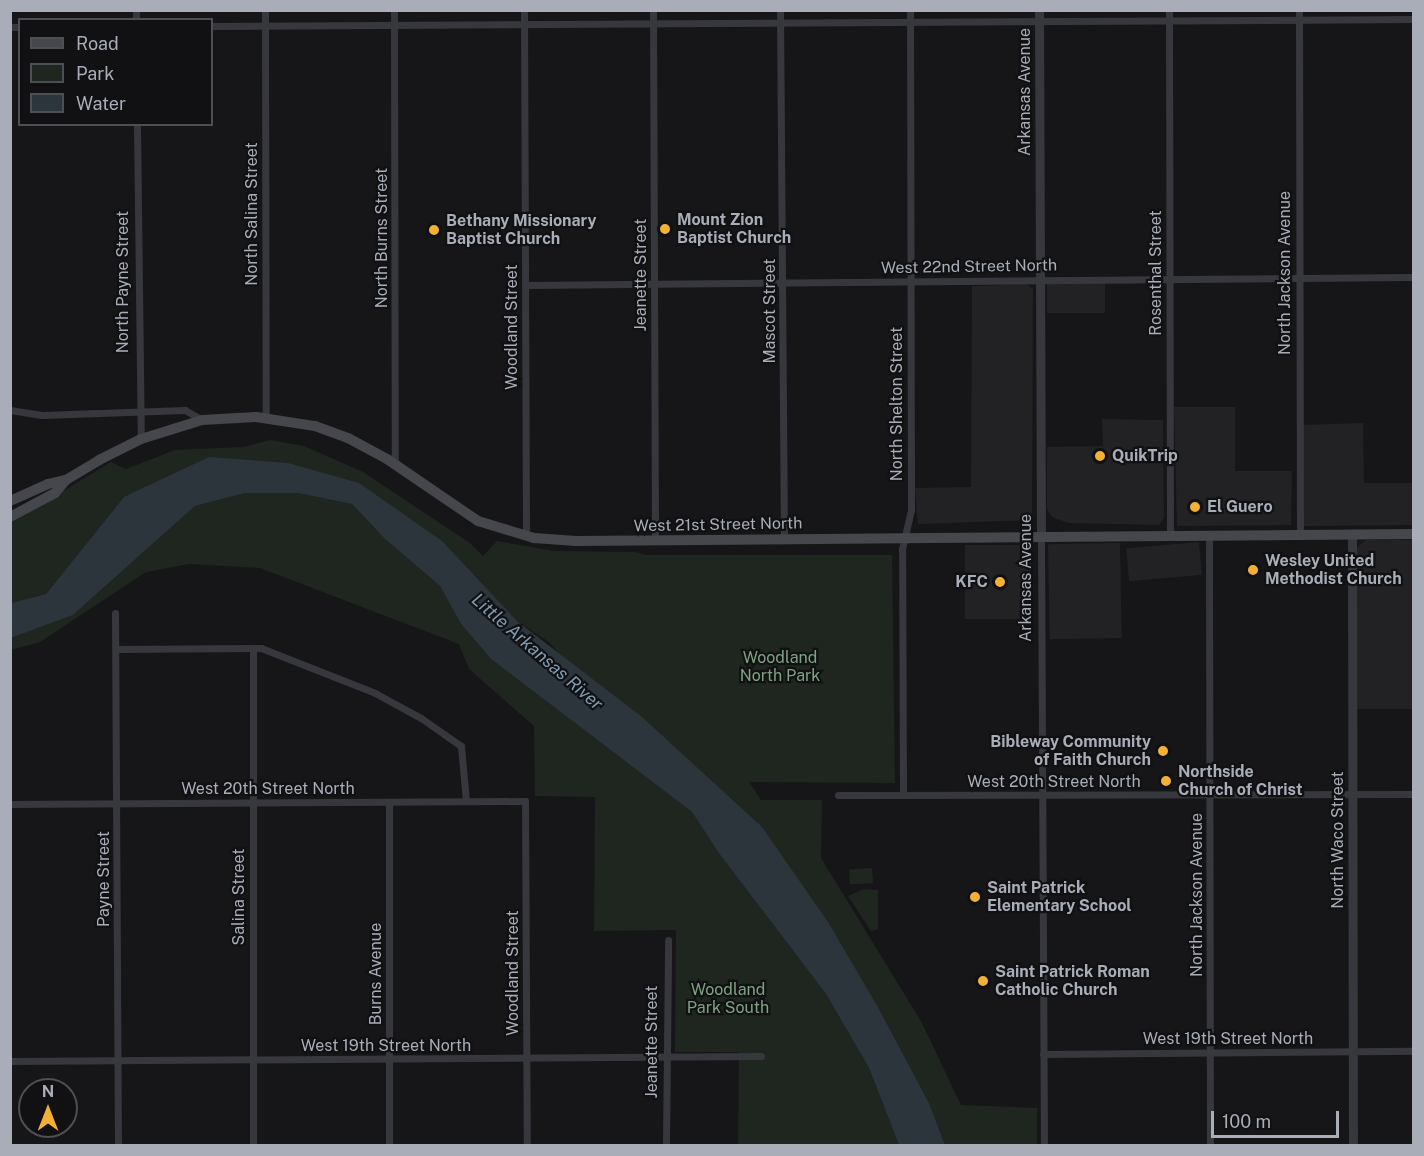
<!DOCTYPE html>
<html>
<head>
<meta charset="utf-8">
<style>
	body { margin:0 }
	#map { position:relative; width:1424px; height:1156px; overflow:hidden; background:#161618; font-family:"Public Sans",sans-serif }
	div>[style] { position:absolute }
	.built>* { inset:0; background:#222225; transform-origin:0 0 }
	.green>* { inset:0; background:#1e261f; transform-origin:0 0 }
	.water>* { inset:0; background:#2c353c }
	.minor>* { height:7px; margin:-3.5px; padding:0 3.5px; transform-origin:3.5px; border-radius:3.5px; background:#37383d }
	.tertiary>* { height:9px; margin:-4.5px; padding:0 4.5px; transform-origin:4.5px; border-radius:4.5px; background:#37383d }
	.secondary>* { height:10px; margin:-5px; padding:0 5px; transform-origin:5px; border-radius:5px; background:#45474d }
	.dots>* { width:16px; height:16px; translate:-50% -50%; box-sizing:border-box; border:3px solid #111113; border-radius:50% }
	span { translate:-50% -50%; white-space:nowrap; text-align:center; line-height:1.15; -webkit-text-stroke:4.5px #111113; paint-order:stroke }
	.street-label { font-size:16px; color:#a8adb8 }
	.poi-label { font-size:16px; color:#a8adb8; font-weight:700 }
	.left { translate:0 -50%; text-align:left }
	.right { translate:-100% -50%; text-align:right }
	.park-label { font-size:16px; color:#7fa381 }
	.water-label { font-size:18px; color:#7f9bb3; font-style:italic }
	.frame { position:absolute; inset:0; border:12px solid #a8adb8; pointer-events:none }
	.legend { position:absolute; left:18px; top:18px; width:195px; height:108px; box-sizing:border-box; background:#111113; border:2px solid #4d4f55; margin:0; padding:8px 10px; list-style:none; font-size:18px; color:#a8adb8 }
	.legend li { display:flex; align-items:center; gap:12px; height:30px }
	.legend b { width:30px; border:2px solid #4d4f55 }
	.north { position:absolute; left:18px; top:1078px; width:60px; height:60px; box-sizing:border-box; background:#111113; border:2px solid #4d4f55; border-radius:50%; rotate:0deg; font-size:16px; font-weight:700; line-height:24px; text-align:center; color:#a8adb8 }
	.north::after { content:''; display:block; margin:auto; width:21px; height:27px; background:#f2b134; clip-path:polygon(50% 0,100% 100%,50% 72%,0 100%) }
	.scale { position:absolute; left:1211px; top:1111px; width:128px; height:27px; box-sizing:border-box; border:3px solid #a8adb8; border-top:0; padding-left:8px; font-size:18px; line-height:21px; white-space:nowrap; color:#a8adb8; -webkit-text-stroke:4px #111113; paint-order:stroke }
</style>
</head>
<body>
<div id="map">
	<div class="built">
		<div style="left:1105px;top:283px;width:30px;height:58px;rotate:90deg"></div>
		<div style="clip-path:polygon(1026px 284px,1033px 289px,1032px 520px,918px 524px,915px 488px,971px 487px,972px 286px)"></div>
		<div style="clip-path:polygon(1174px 407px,1235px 407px,1235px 471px,1292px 471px,1291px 525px,1177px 526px)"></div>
		<div style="clip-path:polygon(1102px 419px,1163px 420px,1164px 518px,1159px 525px,1069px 523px,1052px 517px,1047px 509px,1047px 447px,1103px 446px)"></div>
		<div style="clip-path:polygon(1363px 423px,1364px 483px,1413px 483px,1413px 525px,1304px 526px,1302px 425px)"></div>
		<div style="clip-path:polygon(1366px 540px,1413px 540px,1413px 709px,1357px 709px,1356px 548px)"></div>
		<div style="left:1199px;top:542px;width:33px;height:73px;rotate:85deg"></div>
		<div style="left:1120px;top:543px;width:95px;height:72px;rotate:89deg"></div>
		<div style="left:965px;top:545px;width:66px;height:74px"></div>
	</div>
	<div class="green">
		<div style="clip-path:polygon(270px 440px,304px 446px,363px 472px,470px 543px,483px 556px,497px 541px,554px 551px,635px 552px,646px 555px,892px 555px,895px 783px,749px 782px,761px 800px,822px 800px,821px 858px,922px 1023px,961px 1105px,1037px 1108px,1037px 1145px,945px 1145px,929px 1103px,879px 1009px,549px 642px,517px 621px,359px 483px,124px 497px,46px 594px,11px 603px,11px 523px,111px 462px,126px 469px,175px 450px,244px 447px)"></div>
		<div style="clip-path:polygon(245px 493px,298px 493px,352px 504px,385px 539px,440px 586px,461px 624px,491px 659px,692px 812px,718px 852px,826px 994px,869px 1068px,899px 1145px,738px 1145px,739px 1052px,675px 1052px,676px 930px,594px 931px,595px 797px,535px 796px,534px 726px,469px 669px,459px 644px,260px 568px,189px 564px,146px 572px,40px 642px,11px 650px,11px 638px,73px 615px,195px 506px)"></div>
		<div style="left:872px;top:868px;width:15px;height:23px;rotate:86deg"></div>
		<div style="clip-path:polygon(864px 889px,878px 890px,878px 929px,871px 931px,848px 896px)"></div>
	</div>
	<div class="water">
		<div style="clip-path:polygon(209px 457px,288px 463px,359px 483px,442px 541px,517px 621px,642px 717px,762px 827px,828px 922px,879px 1009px,929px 1103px,945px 1145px,899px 1145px,869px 1068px,826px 994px,718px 852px,692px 812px,491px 659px,461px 624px,440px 586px,385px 539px,352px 504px,298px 493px,245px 493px,195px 506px,73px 615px,11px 638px,11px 603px,46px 594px,124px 497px)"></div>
	</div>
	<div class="minor">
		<div style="left:136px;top:10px;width:10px;rotate:90deg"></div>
		<div style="left:265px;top:10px;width:408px;rotate:89.9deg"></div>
		<div style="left:394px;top:10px;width:455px;rotate:89.9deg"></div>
		<div style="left:524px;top:10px;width:526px;rotate:89.78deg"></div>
		<div style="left:653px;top:10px;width:530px;rotate:89.78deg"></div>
		<div style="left:780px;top:10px;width:529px;rotate:89.57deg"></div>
		<div style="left:1169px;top:10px;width:526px;rotate:89.89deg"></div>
		<div style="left:1299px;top:10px;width:525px;rotate:89.89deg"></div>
		<div style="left:212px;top:26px;width:1202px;rotate:-0.33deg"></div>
		<div style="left:10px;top:27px;width:10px"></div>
		<div style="left:137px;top:124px;width:315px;rotate:89.3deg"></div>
		<div style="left:525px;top:285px;width:889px;rotate:-0.52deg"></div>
		<div style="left:10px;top:410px;width:32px;rotate:9deg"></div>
		<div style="left:42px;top:415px;width:143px;rotate:-2deg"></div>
		<div style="left:185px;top:410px;width:20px;rotate:30deg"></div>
		<div style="left:1209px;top:536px;width:610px;rotate:89.91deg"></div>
		<div style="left:1041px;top:537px;width:609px;rotate:89.72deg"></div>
		<div style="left:115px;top:613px;width:533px;rotate:89.68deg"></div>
		<div style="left:116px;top:649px;width:145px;rotate:-0.4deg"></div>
		<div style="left:261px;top:648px;width:123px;rotate:21.5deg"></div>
		<div style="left:375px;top:693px;width:52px;rotate:28.5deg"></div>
		<div style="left:421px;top:718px;width:49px;rotate:35deg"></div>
		<div style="left:461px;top:746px;width:55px;rotate:84.8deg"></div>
		<div style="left:838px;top:795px;width:576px;rotate:-0.1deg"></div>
		<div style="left:903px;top:795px;width:246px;rotate:-90.2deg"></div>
		<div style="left:902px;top:549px;width:40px;rotate:-77deg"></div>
		<div style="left:911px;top:510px;width:500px;rotate:-90.11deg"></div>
		<div style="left:389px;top:802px;width:344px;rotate:90deg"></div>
		<div style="left:10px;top:804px;width:515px;rotate:-0.33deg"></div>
		<div style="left:525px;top:801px;width:345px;rotate:89.7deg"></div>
		<div style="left:1043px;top:1054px;width:371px;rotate:-0.5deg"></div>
		<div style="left:10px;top:1061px;width:751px;rotate:-0.38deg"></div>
		<div style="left:253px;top:1146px;width:498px;rotate:-90deg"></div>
		<div style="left:666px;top:1146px;width:206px;rotate:-89.4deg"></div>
	</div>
	<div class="tertiary">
		<div style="left:1039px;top:10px;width:527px;rotate:89.78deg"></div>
		<div style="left:1352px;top:534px;width:612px;rotate:89.91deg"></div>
	</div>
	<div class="secondary">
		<div style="left:10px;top:501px;width:42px;rotate:-24.1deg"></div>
		<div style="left:48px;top:484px;width:18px;rotate:-13deg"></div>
		<div style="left:10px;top:517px;width:51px;rotate:-28.1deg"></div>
		<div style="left:55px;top:493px;width:17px;rotate:-50deg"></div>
		<div style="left:66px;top:480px;width:39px;rotate:-31deg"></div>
		<div style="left:99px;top:460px;width:47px;rotate:-26.6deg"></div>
		<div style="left:141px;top:439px;width:64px;rotate:-17.3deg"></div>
		<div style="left:202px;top:420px;width:54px;rotate:-3.2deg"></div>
		<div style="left:256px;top:417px;width:60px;rotate:8.7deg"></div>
		<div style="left:315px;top:426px;width:35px;rotate:20deg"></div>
		<div style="left:348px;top:438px;width:44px;rotate:28.3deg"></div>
		<div style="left:387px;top:459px;width:110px;rotate:34.3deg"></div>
		<div style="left:478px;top:521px;width:59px;rotate:16.9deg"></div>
		<div style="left:534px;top:538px;width:42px;rotate:4.1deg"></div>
		<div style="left:576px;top:541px;width:838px;rotate:-0.48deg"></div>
	</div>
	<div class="dots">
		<div style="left:665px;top:229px;background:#f2b134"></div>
		<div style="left:434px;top:230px;background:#f2b134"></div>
		<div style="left:1100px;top:456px;background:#f2b134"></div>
		<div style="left:1195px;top:507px;background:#f2b134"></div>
		<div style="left:1253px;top:570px;background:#f2b134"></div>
		<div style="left:1000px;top:582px;background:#f2b134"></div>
		<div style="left:1163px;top:751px;background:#f2b134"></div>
		<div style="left:1166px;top:781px;background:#f2b134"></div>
		<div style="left:975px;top:897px;background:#f2b134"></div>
		<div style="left:983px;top:981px;background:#f2b134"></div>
	</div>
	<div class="street-label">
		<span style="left:1025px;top:92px;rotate:-90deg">Arkansas Avenue</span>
		<span style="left:252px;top:214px;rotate:-90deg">North Salina Street</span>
		<span style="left:382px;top:238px;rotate:-90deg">North Burns Street</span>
		<span style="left:969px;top:267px;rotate:-1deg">West 22nd Street North</span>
		<span style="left:1156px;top:273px;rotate:-90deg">Rosenthal Street</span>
		<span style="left:1285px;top:273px;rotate:-90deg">North Jackson Avenue</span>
		<span style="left:641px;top:275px;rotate:-90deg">Jeanette Street</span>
		<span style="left:123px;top:282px;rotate:-90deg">North Payne Street</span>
		<span style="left:770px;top:311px;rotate:-90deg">Mascot Street</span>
		<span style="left:512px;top:327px;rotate:-90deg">Woodland Street</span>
		<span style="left:897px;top:404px;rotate:-90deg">North Shelton Street</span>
		<span style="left:718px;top:525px;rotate:-1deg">West 21st Street North</span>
		<span style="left:1026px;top:578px;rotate:-90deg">Arkansas Avenue</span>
		<span style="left:1054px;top:782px">West 20th Street North</span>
		<span style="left:268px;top:789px">West 20th Street North</span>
		<span style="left:1338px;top:840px;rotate:-90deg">North Waco Street</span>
		<span style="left:104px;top:879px;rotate:-90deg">Payne Street</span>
		<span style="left:1197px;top:895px;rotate:-90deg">North Jackson Avenue</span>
		<span style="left:239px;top:897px;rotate:-90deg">Salina Street</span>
		<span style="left:513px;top:973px;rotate:-90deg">Woodland Street</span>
		<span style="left:376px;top:974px;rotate:-90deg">Burns Avenue</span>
		<span style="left:1228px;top:1039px">West 19th Street North</span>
		<span style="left:652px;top:1042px;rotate:-90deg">Jeanette Street</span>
		<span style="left:386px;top:1046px">West 19th Street North</span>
	</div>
	<div class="poi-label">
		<span class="left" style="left:677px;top:229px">Mount Zion<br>Baptist Church</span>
		<span class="left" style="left:446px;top:230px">Bethany Missionary<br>Baptist Church</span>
		<span class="left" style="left:1112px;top:456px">QuikTrip</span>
		<span class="left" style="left:1207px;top:507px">El Guero</span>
		<span class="left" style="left:1265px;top:570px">Wesley United<br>Methodist Church</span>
		<span class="right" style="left:988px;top:582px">KFC</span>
		<span class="right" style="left:1151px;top:751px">Bibleway Community<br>of Faith Church</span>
		<span class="left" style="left:1178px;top:781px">Northside<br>Church of Christ</span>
		<span class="left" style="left:987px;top:897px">Saint Patrick<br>Elementary School</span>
		<span class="left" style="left:995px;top:981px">Saint Patrick Roman<br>Catholic Church</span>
	</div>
	<div class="park-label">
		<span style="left:780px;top:667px">Woodland<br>North Park</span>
		<span style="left:728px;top:999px">Woodland<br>Park South</span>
	</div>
	<div class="water-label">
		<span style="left:537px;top:652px;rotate:41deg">Little Arkansas River</span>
	</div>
	<div class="frame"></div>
	<ul class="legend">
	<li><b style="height:8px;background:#45474d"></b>Road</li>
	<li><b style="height:16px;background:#1e261f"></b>Park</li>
	<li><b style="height:16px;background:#2c353c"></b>Water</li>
	</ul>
	<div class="north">N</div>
	<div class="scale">100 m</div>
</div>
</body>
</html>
